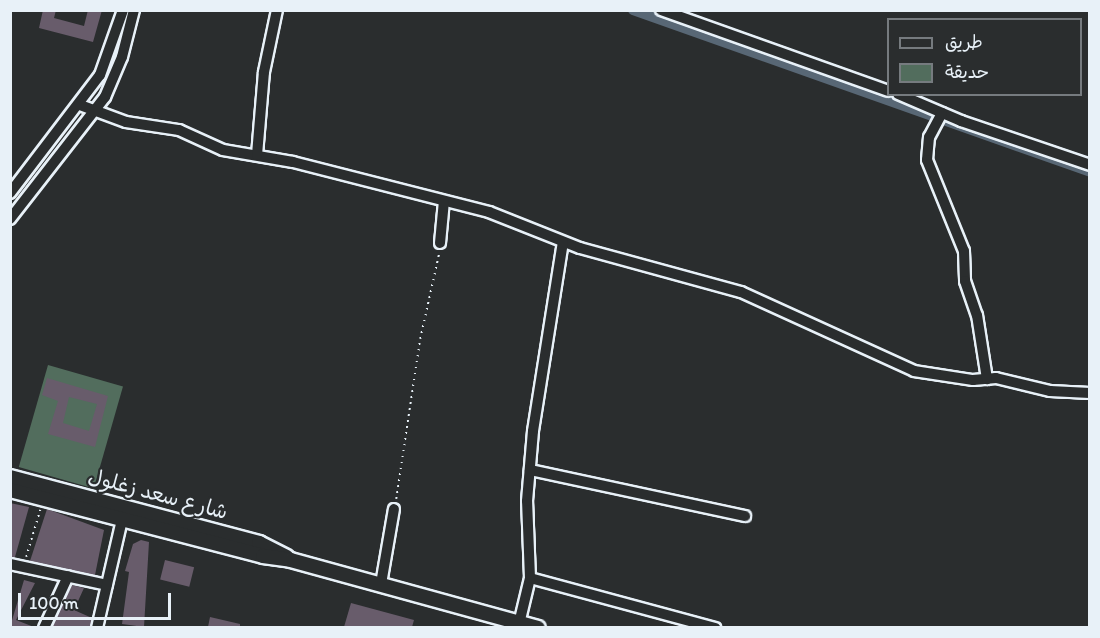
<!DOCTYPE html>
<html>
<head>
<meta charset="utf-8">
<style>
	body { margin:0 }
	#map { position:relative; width:1100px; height:638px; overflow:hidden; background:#2a2d2e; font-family:Itim,"Playpen Sans Arabic",sans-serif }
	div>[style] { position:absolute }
	.green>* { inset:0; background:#526d5d; transform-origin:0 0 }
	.canal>* { height:10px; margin:-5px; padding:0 5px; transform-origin:5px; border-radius:5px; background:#586775 }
	.building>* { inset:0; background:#685c6b; transform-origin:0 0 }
	.path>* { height:1.5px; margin-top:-0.75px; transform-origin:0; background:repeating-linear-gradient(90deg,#e8f1f8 0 1.5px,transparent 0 6px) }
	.roads { filter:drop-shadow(2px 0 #e8f1f8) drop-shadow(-2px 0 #e8f1f8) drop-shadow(0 2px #e8f1f8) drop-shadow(0 -2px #e8f1f8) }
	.minor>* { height:10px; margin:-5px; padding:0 5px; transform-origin:5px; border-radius:5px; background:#2a2d2e }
	.major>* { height:14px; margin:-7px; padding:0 7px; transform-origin:7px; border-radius:7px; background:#2a2d2e }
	span { translate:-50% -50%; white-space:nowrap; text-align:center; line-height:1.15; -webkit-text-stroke:4.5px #2a2d2e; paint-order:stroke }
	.street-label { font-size:21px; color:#e8f1f8 }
	.frame { position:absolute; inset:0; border:12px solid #e8f1f8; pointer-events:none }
	.legend { position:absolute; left:887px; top:18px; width:195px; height:78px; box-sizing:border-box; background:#2a2d2e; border:2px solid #767b7f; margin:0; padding:8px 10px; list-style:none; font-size:18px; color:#e8f1f8 }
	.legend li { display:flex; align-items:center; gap:12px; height:30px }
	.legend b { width:30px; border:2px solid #767b7f }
	.scale { position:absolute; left:18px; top:593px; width:153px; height:27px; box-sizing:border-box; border:3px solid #e8f1f8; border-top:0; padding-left:8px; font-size:18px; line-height:21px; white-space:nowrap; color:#e8f1f8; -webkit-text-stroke:4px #2a2d2e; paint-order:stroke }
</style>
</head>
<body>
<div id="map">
	<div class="green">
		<div style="left:48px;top:365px;width:78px;height:106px;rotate:16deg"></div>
	</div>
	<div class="canal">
		<div style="left:633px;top:10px;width:485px;rotate:19.5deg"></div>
	</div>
	<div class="building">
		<div style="clip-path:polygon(43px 10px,56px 10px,54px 18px,84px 26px,88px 10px,102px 10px,93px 42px,39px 28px)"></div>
		<div style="clip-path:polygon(evenodd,47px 378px,108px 396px,95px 447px,48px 434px,58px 401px,42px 395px,47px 378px,69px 397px,97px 404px,89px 431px,63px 423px,69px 397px)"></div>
		<div style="clip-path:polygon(10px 503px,29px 507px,15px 557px,10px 557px)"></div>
		<div style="clip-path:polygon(47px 509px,104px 530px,95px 575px,30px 561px)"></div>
		<div style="clip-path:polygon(141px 540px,149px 542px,144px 627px,122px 624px,129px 572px,125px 571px,133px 544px)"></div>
		<div style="left:165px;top:560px;width:30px;height:20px;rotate:14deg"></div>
		<div style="clip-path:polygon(24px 580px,35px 583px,16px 620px,34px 627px,10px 627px)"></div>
		<div style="clip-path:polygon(72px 585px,84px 588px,74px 610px,92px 618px,90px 627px,52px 627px)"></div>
		<div style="clip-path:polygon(351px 603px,414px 620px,412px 627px,344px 627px)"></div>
		<div style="clip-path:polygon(210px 617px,240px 624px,240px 627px,208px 627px)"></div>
	</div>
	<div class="path">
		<div style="left:396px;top:499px;width:162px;rotate:-81.5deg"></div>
		<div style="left:420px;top:339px;width:88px;rotate:-77.5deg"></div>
		<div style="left:26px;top:557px;width:49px;rotate:-73.4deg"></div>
	</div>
	<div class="roads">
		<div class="minor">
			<div style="left:661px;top:10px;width:241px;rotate:19.6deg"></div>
			<div style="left:898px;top:94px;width:69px;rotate:23.2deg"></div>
			<div style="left:961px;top:121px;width:136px;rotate:18.8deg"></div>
			<div style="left:80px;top:105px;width:49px;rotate:20.3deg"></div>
			<div style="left:126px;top:122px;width:54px;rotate:8.6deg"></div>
			<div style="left:179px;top:130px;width:48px;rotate:24.4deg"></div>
			<div style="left:223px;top:150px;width:71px;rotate:9.7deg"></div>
			<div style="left:293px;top:162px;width:202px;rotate:14.3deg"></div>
			<div style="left:489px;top:212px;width:98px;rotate:21.6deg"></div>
			<div style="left:580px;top:248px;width:167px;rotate:15.3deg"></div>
			<div style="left:741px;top:292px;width:190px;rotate:24.5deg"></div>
			<div style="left:914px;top:371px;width:60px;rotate:8.7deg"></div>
			<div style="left:973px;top:380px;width:23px;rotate:-5deg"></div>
			<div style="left:996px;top:378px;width:56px;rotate:13.5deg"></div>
			<div style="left:1050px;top:391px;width:40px;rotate:2.9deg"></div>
			<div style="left:942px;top:113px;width:27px;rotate:118deg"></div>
			<div style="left:929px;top:137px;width:23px;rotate:95deg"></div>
			<div style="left:927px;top:160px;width:98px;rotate:67.9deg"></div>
			<div style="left:964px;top:251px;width:30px;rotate:88deg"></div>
			<div style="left:965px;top:281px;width:36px;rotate:71deg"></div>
			<div style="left:977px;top:315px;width:65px;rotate:81.1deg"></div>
			<div style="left:257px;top:155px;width:83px;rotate:-85.2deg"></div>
			<div style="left:264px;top:72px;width:63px;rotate:-78.2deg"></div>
			<div style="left:10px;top:193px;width:148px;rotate:-52.7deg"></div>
			<div style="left:100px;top:75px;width:69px;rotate:-70.5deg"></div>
			<div style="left:10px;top:219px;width:155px;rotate:-52.1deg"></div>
			<div style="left:105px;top:97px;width:43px;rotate:-67deg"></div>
			<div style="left:122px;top:57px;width:49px;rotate:-75.7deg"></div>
			<div style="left:440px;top:243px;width:42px;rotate:-84.6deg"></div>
			<div style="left:530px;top:470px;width:220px;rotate:12.1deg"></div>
			<div style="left:10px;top:564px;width:99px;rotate:12.2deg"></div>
			<div style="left:530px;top:578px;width:192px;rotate:15.1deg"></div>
			<div style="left:381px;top:584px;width:76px;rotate:-80.2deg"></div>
			<div style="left:44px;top:628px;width:57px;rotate:-65.2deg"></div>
			<div style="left:97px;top:628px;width:111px;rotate:-77deg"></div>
			<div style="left:518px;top:628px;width:51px;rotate:-76.5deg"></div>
			<div style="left:530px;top:578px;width:77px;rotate:-92.2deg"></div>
			<div style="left:527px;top:501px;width:70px;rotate:-85.1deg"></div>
			<div style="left:533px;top:431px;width:191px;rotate:-81deg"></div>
		</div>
		<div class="major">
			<div style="left:10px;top:477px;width:258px;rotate:14.8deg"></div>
			<div style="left:259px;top:543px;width:31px;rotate:27deg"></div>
			<div style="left:10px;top:490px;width:261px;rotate:14.6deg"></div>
			<div style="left:263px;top:556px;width:28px;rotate:8deg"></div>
			<div style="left:291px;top:560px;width:256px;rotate:15.4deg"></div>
		</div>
	</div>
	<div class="street-label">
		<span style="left:158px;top:494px;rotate:15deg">شارع سعد زغلول</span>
	</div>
	<div class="frame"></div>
	<ul class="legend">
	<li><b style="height:8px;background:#2a2d2e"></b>طريق</li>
	<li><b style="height:16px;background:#526d5d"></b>حديقة</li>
	</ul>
	<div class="scale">100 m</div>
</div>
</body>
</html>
